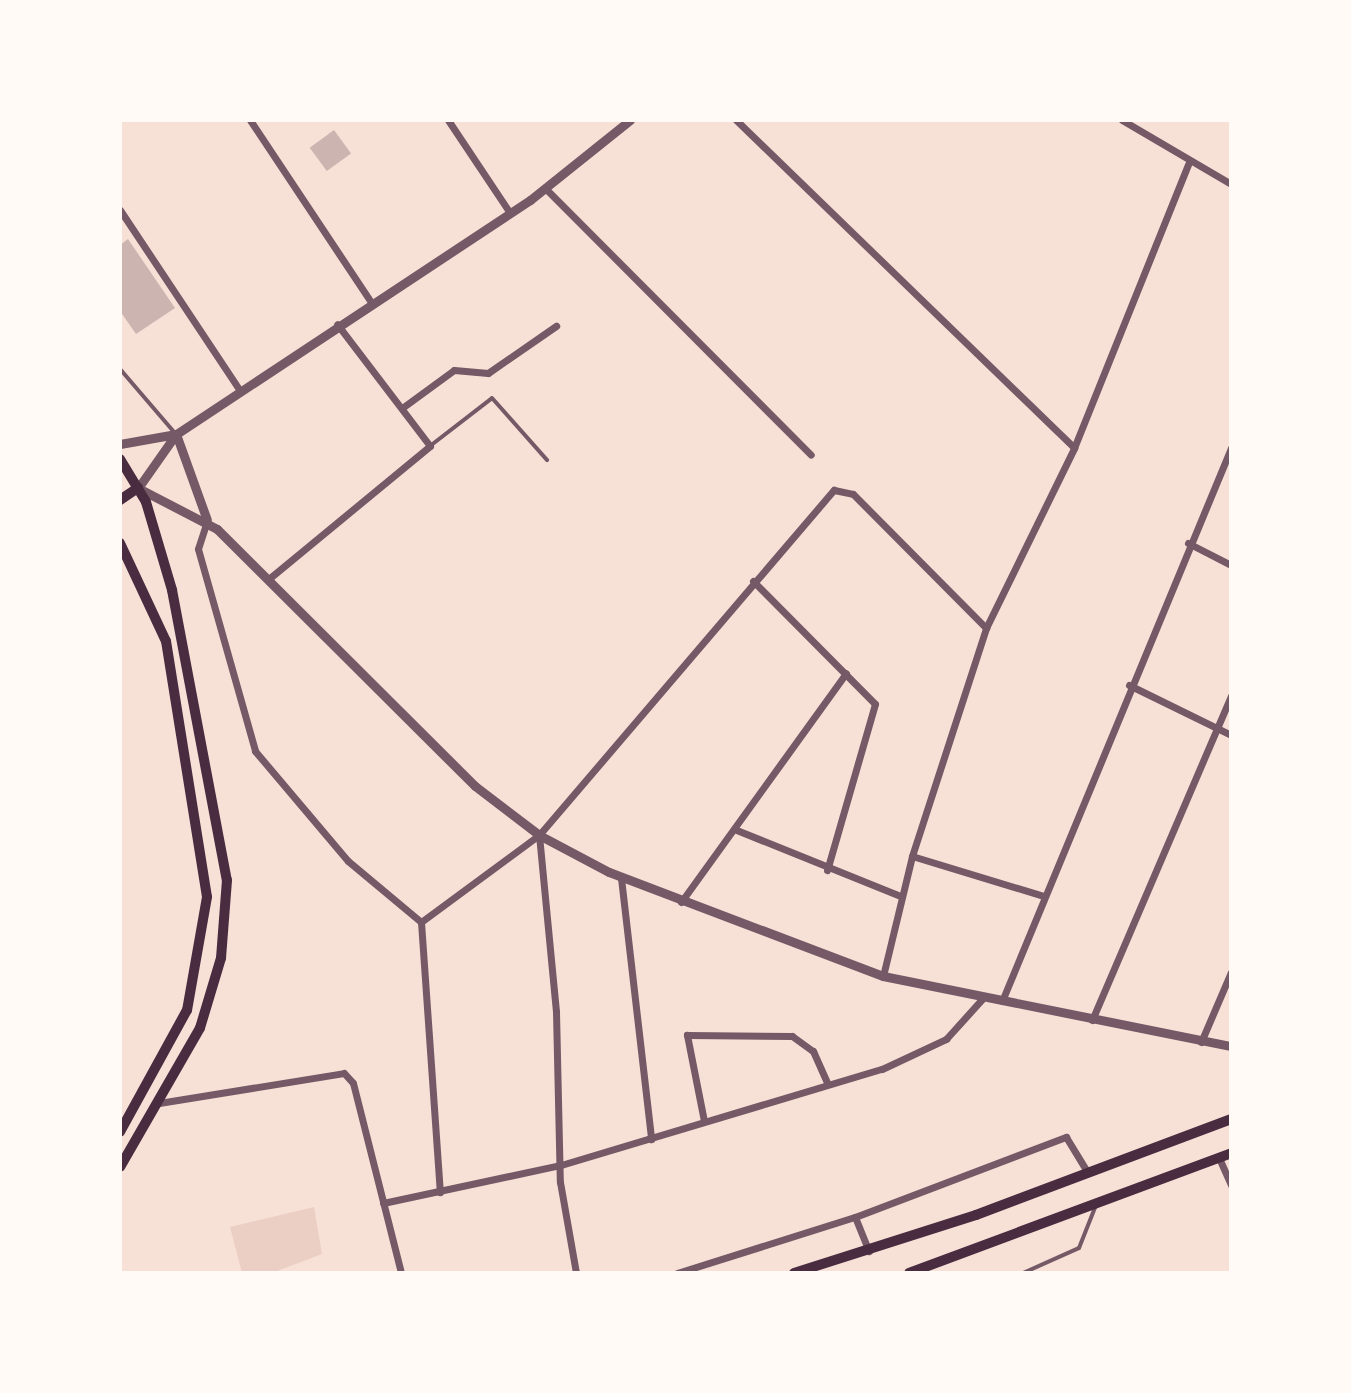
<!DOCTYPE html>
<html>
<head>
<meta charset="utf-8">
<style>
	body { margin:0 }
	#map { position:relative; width:1351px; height:1393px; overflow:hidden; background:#f7e1d7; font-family:"PT Sans Narrow",sans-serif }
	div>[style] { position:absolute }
	.green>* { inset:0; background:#ebcfc5 }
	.building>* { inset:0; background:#ccb4b1; transform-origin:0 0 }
	.service>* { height:4px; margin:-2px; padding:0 2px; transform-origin:2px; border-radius:2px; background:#755966 }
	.minor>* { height:7px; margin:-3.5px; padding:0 3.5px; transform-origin:3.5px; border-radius:3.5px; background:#755966 }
	.tertiary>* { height:9px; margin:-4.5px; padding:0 4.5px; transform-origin:4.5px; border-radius:4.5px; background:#755966 }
	.secondary>* { height:10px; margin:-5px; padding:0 5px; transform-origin:5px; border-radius:5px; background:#4a2c40 }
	span { translate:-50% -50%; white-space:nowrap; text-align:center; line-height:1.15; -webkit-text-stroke:8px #fffaf5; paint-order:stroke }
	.frame { position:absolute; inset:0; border:122px solid #fffaf5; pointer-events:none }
</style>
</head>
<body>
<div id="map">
	<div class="green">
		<div style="clip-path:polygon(314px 1207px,322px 1254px,272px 1273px,242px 1273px,230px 1227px)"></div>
	</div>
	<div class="building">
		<div style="left:334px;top:130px;width:29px;height:30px;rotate:54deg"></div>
		<div style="clip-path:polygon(128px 239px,175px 308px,136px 334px,120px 311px,120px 245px)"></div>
	</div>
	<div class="service">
		<div style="left:120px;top:369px;width:83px;rotate:49.4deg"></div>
		<div style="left:430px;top:446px;width:78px;rotate:-37.7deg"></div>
		<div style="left:492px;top:398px;width:83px;rotate:48.4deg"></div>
		<div style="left:1023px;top:1273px;width:61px;rotate:-24.1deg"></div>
		<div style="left:1079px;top:1248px;width:46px;rotate:-68.4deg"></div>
	</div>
	<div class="minor">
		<div style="left:250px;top:120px;width:219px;rotate:56.4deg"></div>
		<div style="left:448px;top:120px;width:112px;rotate:56.3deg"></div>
		<div style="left:736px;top:120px;width:471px;rotate:44.1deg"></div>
		<div style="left:1122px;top:120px;width:126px;rotate:30.4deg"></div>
		<div style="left:546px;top:189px;width:375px;rotate:45.1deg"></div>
		<div style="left:120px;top:210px;width:215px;rotate:56.4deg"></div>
		<div style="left:402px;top:408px;width:64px;rotate:-36.2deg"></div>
		<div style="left:454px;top:370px;width:34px;rotate:5deg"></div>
		<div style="left:488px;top:373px;width:83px;rotate:-34.7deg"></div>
		<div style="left:207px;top:521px;width:29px;rotate:108deg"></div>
		<div style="left:198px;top:549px;width:210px;rotate:74.2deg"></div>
		<div style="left:255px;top:751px;width:144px;rotate:49.8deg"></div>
		<div style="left:348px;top:861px;width:95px;rotate:39.9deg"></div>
		<div style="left:421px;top:922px;width:271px;rotate:86deg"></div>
		<div style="left:1188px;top:543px;width:48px;rotate:27.1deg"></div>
		<div style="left:271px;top:577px;width:206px;rotate:-39.5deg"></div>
		<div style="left:430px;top:446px;width:153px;rotate:-127.3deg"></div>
		<div style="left:753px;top:581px;width:173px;rotate:45.2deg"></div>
		<div style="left:875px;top:704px;width:173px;rotate:106.1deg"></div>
		<div style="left:1129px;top:685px;width:114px;rotate:26.1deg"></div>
		<div style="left:734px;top:829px;width:180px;rotate:21.9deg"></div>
		<div style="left:539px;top:835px;width:178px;rotate:84.5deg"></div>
		<div style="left:556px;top:1012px;width:170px;rotate:88.7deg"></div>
		<div style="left:560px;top:1182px;width:92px;rotate:80deg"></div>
		<div style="left:912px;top:856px;width:138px;rotate:16.9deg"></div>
		<div style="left:621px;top:878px;width:263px;rotate:83.4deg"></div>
		<div style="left:681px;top:902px;width:282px;rotate:-54.2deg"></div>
		<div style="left:421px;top:922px;width:147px;rotate:-36.4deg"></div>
		<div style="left:539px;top:835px;width:454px;rotate:-49.5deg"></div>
		<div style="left:834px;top:490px;width:19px;rotate:12deg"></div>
		<div style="left:853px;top:494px;width:189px;rotate:45.2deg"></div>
		<div style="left:883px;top:976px;width:123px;rotate:-76.4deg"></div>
		<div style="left:912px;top:856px;width:240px;rotate:-72deg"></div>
		<div style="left:986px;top:628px;width:200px;rotate:-63.9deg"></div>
		<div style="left:1074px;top:448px;width:306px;rotate:-68.1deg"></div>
		<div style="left:1002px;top:1001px;width:599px;rotate:-67.51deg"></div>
		<div style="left:1092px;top:1020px;width:353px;rotate:-66.8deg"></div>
		<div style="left:1201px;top:1042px;width:76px;rotate:-66.8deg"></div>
		<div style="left:159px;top:1103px;width:187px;rotate:-9.2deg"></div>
		<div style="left:344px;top:1073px;width:13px;rotate:48deg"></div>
		<div style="left:353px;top:1083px;width:196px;rotate:75.8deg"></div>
		<div style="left:704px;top:1121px;width:88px;rotate:-101.2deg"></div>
		<div style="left:687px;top:1035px;width:105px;rotate:0.5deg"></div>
		<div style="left:792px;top:1036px;width:26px;rotate:36deg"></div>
		<div style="left:813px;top:1051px;width:35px;rotate:66deg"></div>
		<div style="left:1219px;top:1158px;width:30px;rotate:66deg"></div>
		<div style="left:383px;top:1203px;width:182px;rotate:-12.1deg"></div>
		<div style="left:561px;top:1165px;width:335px;rotate:-16.7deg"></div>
		<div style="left:882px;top:1069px;width:71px;rotate:-25.1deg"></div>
		<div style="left:946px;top:1039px;width:55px;rotate:-47.9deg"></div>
		<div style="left:855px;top:1217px;width:37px;rotate:68deg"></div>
		<div style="left:677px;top:1273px;width:187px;rotate:-17.5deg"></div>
		<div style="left:855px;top:1217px;width:226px;rotate:-20.8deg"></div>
		<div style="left:1066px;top:1137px;width:42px;rotate:58.6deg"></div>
	</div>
	<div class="tertiary">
		<div style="left:630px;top:120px;width:128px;rotate:141.3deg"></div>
		<div style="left:530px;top:200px;width:424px;rotate:146.5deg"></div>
		<div style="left:176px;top:434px;width:66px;rotate:125.1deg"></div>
		<div style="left:138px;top:488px;width:89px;rotate:27.4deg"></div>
		<div style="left:217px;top:529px;width:364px;rotate:44.9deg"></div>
		<div style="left:475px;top:786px;width:81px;rotate:37.4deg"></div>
		<div style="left:539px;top:835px;width:79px;rotate:27.9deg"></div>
		<div style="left:609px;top:872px;width:293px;rotate:20.8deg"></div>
		<div style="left:883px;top:976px;width:355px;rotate:11.4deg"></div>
		<div style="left:176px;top:434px;width:91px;rotate:70.2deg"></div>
		<div style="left:120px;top:444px;width:57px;rotate:-10.1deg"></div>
	</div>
	<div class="secondary">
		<div style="left:120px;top:459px;width:50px;rotate:58.8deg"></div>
		<div style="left:146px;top:502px;width:92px;rotate:73.5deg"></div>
		<div style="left:172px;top:590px;width:295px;rotate:79.3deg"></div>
		<div style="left:227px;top:880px;width:78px;rotate:94.4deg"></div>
		<div style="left:221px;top:958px;width:73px;rotate:106.7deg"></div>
		<div style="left:200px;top:1028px;width:160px;rotate:119.9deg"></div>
		<div style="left:120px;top:500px;width:22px;rotate:-34deg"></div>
		<div style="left:120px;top:543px;width:108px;rotate:64.9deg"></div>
		<div style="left:166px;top:641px;width:259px;rotate:80.9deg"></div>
		<div style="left:207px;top:897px;width:115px;rotate:100deg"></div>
		<div style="left:187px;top:1010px;width:139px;rotate:118.8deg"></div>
		<div style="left:794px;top:1273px;width:191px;rotate:-17.7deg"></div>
		<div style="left:976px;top:1215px;width:272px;rotate:-20.6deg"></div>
		<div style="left:909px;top:1273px;width:344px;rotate:-20.4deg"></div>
	</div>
	<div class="frame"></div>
</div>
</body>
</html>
